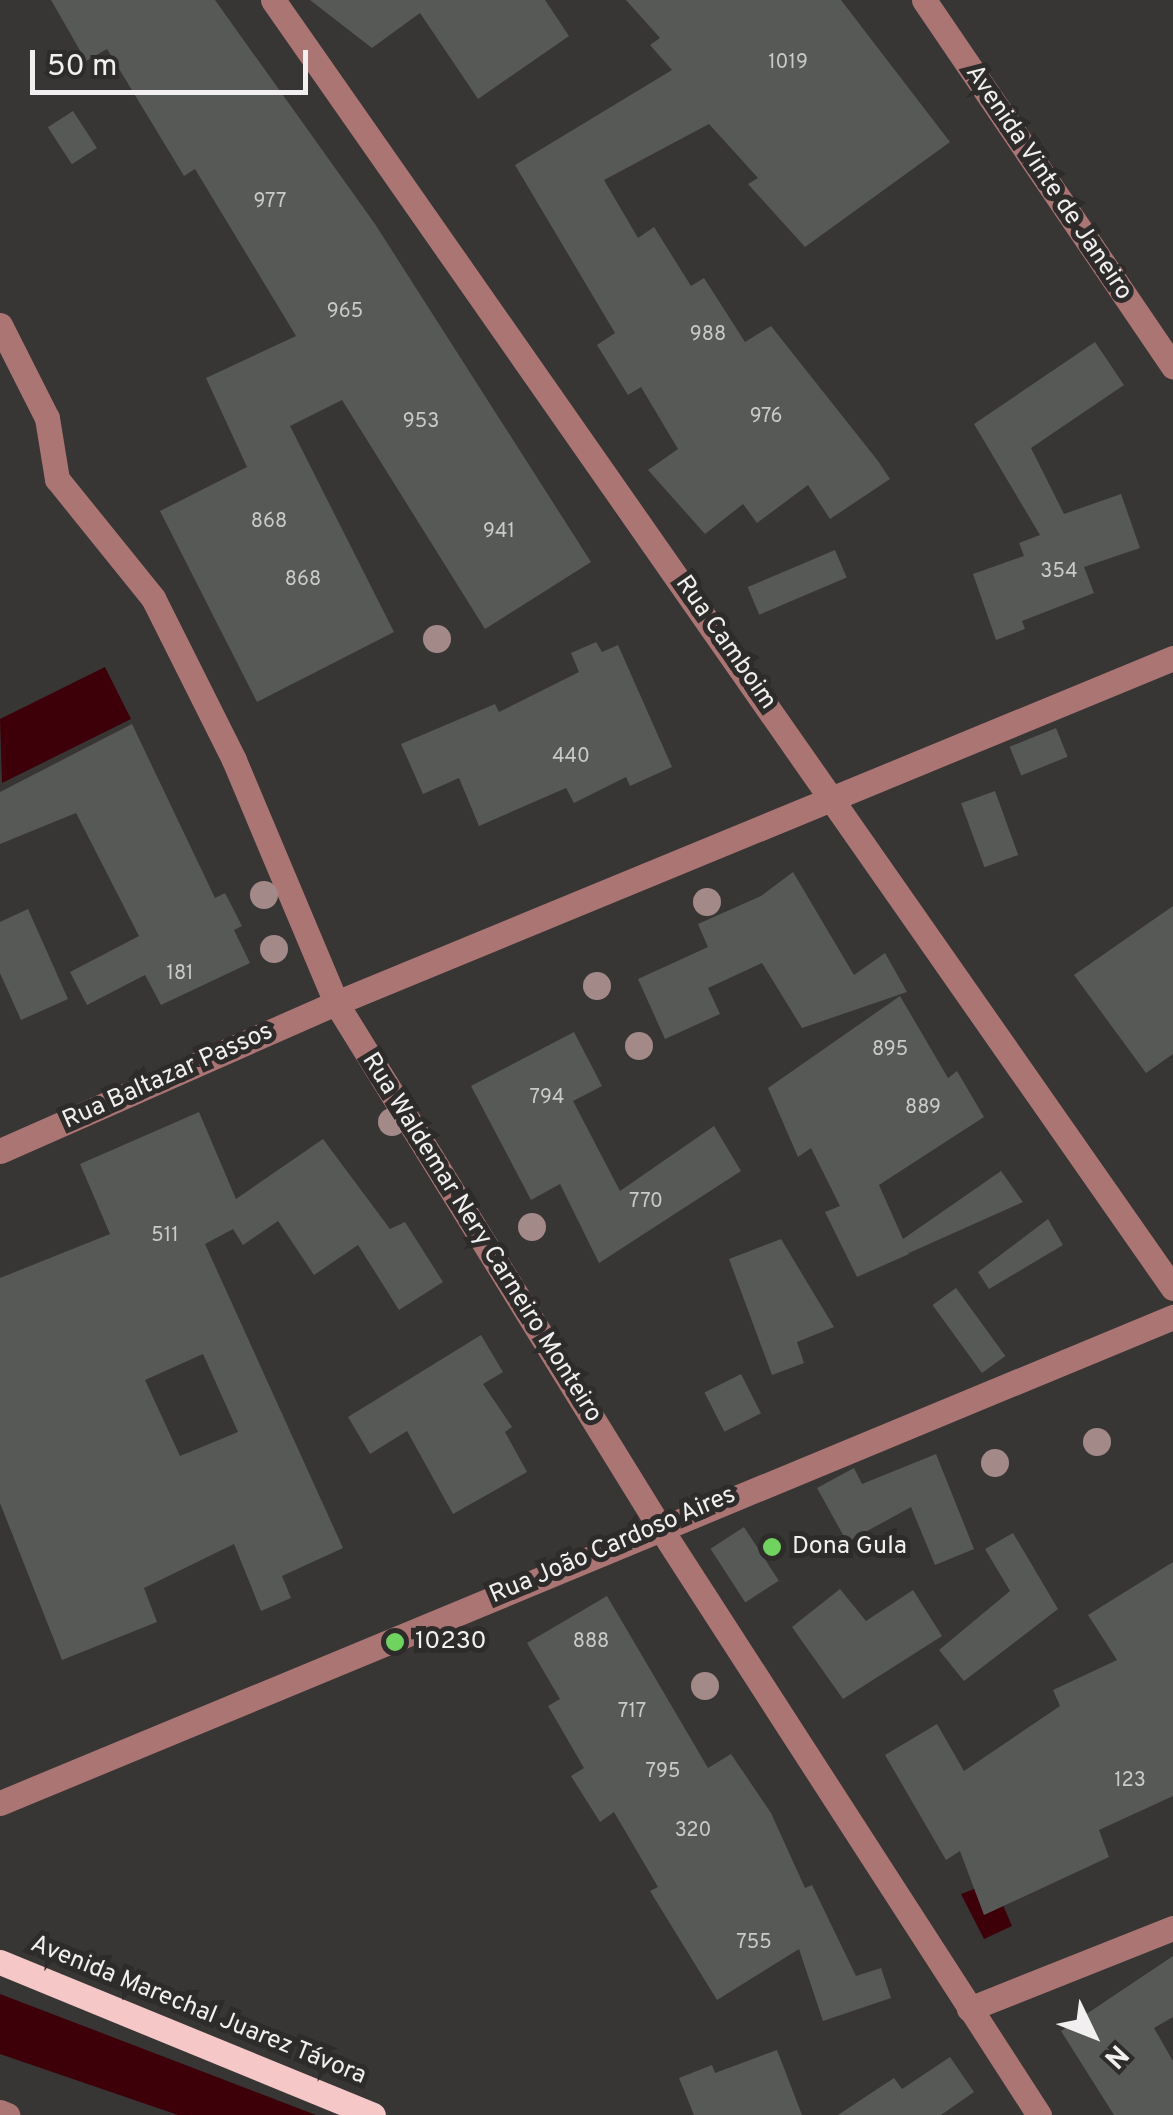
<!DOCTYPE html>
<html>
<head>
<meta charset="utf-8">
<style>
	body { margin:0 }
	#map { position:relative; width:1173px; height:2115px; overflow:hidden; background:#383535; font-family:Overpass,sans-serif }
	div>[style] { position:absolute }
	.water>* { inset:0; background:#3d0008 }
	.building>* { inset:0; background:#575957; transform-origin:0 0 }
	.minor>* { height:25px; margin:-12.5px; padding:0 12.5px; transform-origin:12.5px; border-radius:12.5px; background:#ab7574 }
	.major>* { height:25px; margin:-12.5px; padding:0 12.5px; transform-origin:12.5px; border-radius:12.5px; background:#f5c7c6 }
	.trees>* { width:28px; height:28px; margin:-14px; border-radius:50%; background:#a38a89 }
	.dots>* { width:28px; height:28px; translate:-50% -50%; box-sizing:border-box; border:5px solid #2e2b2b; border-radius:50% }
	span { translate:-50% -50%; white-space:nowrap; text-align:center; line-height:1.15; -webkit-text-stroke:10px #2e2b2b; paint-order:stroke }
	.number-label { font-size:20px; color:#cacac9 }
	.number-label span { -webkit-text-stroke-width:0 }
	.street-label { font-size:25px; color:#f1efef }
	.poi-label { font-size:25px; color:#f1efef }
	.left { translate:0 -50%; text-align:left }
	.north { position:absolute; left:1043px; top:1985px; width:100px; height:100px; -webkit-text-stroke:8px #2e2b2b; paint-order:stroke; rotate:133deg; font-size:28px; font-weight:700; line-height:40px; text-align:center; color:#f1efef }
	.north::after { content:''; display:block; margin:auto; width:35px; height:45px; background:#f1efef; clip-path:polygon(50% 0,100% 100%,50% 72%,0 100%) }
	.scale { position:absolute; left:30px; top:50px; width:278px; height:45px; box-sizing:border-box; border:5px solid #f1efef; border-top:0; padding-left:12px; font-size:30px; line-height:35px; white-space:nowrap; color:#f1efef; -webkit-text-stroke:8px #2e2b2b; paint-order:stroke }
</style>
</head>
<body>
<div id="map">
	<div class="water">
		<div style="clip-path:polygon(105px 667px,131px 719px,2px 783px,0 719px)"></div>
		<div style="clip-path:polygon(993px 1882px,1012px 1926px,984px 1939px,961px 1894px)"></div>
		<div style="clip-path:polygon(0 1994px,316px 2115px,178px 2115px,0 2054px)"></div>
	</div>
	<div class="building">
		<div style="clip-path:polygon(51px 0,215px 0,375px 224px,591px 562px,485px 629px,342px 400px,290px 426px,394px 632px,257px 702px,160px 511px,247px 467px,206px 378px,296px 336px,195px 169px,184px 176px,107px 49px,86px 61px)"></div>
		<div style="clip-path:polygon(310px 0,545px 0,569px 36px,478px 99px,420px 13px,372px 48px)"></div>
		<div style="clip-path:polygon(626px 0,841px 0,950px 142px,805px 247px,748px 184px,758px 178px,709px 124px,604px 180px,638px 238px,654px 227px,691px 286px,704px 278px,745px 342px,771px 326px,878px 461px,890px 479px,830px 519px,808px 485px,757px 523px,743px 504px,705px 534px,648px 470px,678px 449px,641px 387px,628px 395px,597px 345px,615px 333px,515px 165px,672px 70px,650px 45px,660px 38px)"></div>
		<div style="left:73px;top:111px;width:44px;height:30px;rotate:57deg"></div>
		<div style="clip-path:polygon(1095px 342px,1124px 385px,1031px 448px,1064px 514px,1121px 494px,1140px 548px,1084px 567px,1094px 593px,1022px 621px,1025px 629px,996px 640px,973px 574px,1024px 556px,1019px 543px,1040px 535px,974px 424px)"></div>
		<div style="left:835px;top:550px;width:30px;height:95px;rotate:67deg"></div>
		<div style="clip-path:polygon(596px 642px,602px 652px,618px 645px,672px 767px,630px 786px,626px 777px,574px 803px,566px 788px,479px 826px,459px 778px,423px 794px,401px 744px,495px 704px,499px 712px,579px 672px,571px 653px)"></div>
		<div style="clip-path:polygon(132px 724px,215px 898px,225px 893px,242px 926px,234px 930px,250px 963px,161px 1005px,145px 975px,87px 1005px,70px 972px,139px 936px,76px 813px,0 844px,0 792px)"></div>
		<div style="left:1056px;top:728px;width:31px;height:50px;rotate:68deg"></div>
		<div style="left:995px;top:791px;width:68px;height:36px;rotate:70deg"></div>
		<div style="clip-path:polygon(793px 872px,854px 975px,885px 953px,907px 992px,802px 1028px,762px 963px,708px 988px,720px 1014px,665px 1039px,638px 979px,708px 947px,698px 924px,761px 896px)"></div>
		<div style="clip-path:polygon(1173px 906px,1173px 1054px,1146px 1073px,1074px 975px)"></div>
		<div style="clip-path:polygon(28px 909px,68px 999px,21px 1020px,0 973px,0 922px)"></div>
		<div style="clip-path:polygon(900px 996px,948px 1078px,957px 1071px,984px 1117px,879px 1185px,903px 1239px,1001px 1171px,1023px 1202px,909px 1253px,907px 1249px,909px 1254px,857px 1277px,825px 1212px,840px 1206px,811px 1148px,798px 1157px,768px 1088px)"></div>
		<div style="clip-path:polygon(574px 1032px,602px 1086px,573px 1101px,620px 1191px,714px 1126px,741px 1171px,599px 1263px,560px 1184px,531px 1200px,471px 1086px)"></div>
		<div style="clip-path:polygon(evenodd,199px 1112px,236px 1199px,323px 1139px,390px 1229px,405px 1222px,443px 1282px,399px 1310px,358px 1245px,314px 1275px,278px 1221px,243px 1245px,233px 1229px,205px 1244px,343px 1548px,282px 1576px,291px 1598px,261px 1611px,234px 1544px,144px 1588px,157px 1622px,62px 1660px,0 1503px,0 1278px,110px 1234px,80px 1164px,199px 1112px,203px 1354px,238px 1432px,180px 1456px,145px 1380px,203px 1354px)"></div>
		<div style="clip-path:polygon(1048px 1219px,1063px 1245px,989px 1289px,978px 1272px)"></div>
		<div style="clip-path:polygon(781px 1239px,834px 1327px,797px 1342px,804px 1363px,772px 1375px,729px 1259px)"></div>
		<div style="left:956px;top:1288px;width:84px;height:29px;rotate:54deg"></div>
		<div style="clip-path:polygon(481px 1335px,503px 1372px,483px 1384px,512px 1427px,505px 1432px,527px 1472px,453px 1514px,407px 1431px,370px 1454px,348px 1417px)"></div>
		<div style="left:741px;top:1374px;width:44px;height:41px;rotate:63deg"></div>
		<div style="clip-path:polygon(936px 1454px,974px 1549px,935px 1565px,911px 1507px,847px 1542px,817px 1488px,854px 1468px,862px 1484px)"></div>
		<div style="left:744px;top:1527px;width:64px;height:40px;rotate:57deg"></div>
		<div style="clip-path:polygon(1013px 1533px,1058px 1609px,964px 1681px,939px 1650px,1010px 1591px,985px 1549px)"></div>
		<div style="clip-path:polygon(1173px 1562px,1173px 1796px,1099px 1830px,1109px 1857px,984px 1915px,960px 1851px,946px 1860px,885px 1755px,937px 1724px,964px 1771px,1060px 1706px,1053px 1690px,1117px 1660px,1088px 1615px)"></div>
		<div style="clip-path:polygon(840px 1589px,866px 1621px,913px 1590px,942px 1636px,843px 1699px,792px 1627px)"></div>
		<div style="clip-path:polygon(607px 1596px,708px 1768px,731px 1754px,771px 1813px,805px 1888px,812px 1885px,856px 1976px,881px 1968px,891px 1998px,823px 2021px,799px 1949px,717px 2000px,650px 1891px,658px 1887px,614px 1812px,600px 1822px,571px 1776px,584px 1768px,548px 1706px,560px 1699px,527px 1643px)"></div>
		<div style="clip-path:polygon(1173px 1956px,1173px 2017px,1154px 2028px,1173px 2061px,1173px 2115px,1114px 2115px,1061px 2031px)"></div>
		<div style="clip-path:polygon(777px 2050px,802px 2115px,694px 2115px,679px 2078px,712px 2065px,715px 2073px)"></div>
		<div style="clip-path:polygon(950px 2057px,974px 2092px,941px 2115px,838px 2115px,894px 2078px,902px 2089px)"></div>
	</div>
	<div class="minor">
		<div style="left:273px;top:0;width:1571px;rotate:55.06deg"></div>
		<div style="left:924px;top:0;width:443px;rotate:55.8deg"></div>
		<div style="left:0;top:325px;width:104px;rotate:63.2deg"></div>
		<div style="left:47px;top:418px;width:62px;rotate:80.7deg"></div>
		<div style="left:57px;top:479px;width:153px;rotate:51.1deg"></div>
		<div style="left:153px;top:598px;width:181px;rotate:63.4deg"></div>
		<div style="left:234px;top:760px;width:264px;rotate:67.2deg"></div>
		<div style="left:336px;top:1003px;width:615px;rotate:58.3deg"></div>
		<div style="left:659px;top:1526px;width:701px;rotate:57.17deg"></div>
		<div style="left:0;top:1151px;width:367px;rotate:-23.8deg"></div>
		<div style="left:336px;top:1003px;width:905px;rotate:-22.4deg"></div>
		<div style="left:0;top:1803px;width:1270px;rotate:-22.51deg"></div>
		<div style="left:969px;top:2009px;width:219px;rotate:-21.7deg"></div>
		<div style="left:0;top:2112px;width:8px;rotate:23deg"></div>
	</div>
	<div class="major">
		<div style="left:0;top:1962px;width:403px;rotate:22.3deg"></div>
	</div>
	<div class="trees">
		<div style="left:437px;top:639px"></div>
		<div style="left:264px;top:895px"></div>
		<div style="left:707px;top:902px"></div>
		<div style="left:274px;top:949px"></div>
		<div style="left:597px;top:986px"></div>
		<div style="left:639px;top:1046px"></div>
		<div style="left:392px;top:1122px"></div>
		<div style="left:532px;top:1227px"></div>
		<div style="left:1097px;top:1442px"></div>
		<div style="left:995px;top:1463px"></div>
		<div style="left:705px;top:1686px"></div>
	</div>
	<div class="dots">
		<div style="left:772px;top:1547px;background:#70d35f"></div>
		<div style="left:395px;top:1642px;background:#70d35f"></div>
	</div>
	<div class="number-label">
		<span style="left:788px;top:63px">1019</span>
		<span style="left:270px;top:202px">977</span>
		<span style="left:345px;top:312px">965</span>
		<span style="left:708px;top:335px">988</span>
		<span style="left:766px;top:417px">976</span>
		<span style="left:421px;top:422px">953</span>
		<span style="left:269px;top:522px">868</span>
		<span style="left:499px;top:532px">941</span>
		<span style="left:1059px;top:572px">354</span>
		<span style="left:303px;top:580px">868</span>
		<span style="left:571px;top:757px">440</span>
		<span style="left:180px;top:974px">181</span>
		<span style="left:890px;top:1050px">895</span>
		<span style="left:547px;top:1098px">794</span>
		<span style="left:923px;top:1108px">889</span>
		<span style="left:646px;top:1202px">770</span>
		<span style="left:165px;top:1236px">511</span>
		<span style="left:591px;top:1642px">888</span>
		<span style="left:632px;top:1712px">717</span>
		<span style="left:663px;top:1772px">795</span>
		<span style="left:1130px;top:1781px">123</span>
		<span style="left:693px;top:1831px">320</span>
		<span style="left:754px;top:1943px">755</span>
	</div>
	<div class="street-label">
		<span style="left:1048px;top:183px;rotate:56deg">Avenida Vinte de Janeiro</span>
		<span style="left:725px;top:643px;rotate:55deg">Rua Camboim</span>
		<span style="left:168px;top:1077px;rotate:-24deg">Rua Baltazar Passos</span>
		<span style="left:481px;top:1238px;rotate:58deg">Rua Waldemar Nery Carneiro Monteiro</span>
		<span style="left:613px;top:1546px;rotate:-23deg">Rua João Cardoso Aires</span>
		<span style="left:198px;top:2011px;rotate:22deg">Avenida Marechal Juarez Távora</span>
	</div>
	<div class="poi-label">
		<span class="left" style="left:792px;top:1547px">Dona Gula</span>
		<span class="left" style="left:415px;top:1642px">10230</span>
	</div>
	<div class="north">N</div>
	<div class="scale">50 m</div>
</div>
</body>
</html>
